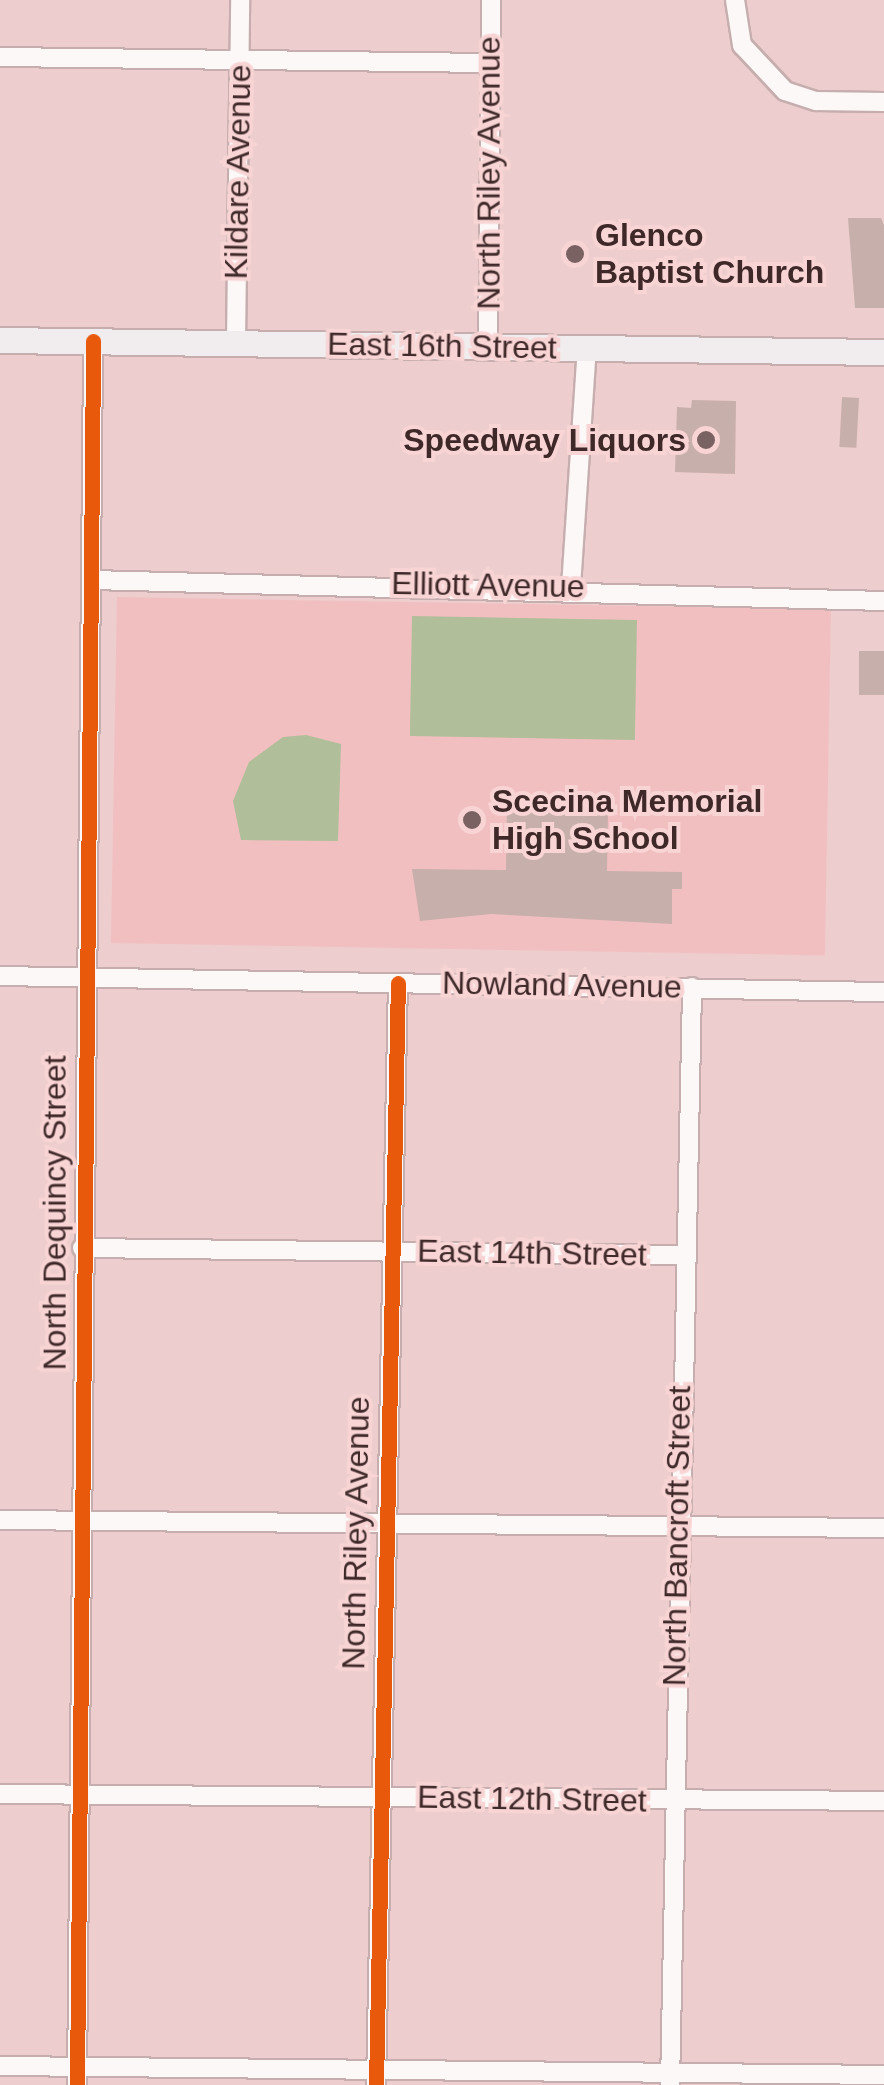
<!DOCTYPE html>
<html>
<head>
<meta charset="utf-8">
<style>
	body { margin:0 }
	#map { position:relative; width:884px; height:2085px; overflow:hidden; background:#edcdcd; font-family:Helvetica,sans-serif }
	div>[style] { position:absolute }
	.built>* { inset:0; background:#f2bfc0; transform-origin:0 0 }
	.green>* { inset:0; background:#b0be99; transform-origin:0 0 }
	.building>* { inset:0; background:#c7afab; transform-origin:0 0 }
	.roads { filter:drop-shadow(2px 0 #c6aeae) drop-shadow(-2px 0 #c6aeae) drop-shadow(0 2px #c6aeae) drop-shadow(0 -2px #c6aeae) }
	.street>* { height:18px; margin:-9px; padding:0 9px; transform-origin:9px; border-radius:9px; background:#fcf8f8 }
	.secondary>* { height:25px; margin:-12.5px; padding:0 12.5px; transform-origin:12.5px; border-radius:12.5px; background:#f1edef }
	.cycleway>* { height:15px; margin:-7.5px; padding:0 7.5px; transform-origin:7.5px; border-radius:7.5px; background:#e8590c }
	.dots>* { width:28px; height:28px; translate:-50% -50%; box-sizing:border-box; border:5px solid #f8d4d4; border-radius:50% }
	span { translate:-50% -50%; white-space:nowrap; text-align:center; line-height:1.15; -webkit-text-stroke:8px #f8d4d4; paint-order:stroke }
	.street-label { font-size:32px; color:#3e2828 }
	.poi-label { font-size:32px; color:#3e2828; font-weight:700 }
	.left { translate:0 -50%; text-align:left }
	.right { translate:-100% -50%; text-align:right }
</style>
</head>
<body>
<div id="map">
	<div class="built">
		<div style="left:117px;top:597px;width:714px;height:346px;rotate:1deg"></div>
	</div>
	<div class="green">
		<div style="left:412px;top:616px;width:225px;height:120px;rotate:1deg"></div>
		<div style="clip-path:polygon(306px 735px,341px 744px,338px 841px,241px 840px,233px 801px,249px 762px,283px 737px)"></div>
	</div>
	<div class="building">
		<div style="clip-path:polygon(848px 218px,881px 218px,884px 225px,884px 308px,855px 308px)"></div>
		<div style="left:842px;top:397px;width:17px;height:50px;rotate:3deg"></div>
		<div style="clip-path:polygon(692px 400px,736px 401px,735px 474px,675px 472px,677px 407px,691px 408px)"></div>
		<div style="left:859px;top:651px;width:25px;height:44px"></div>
		<div style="clip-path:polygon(507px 796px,589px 797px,589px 813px,608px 814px,607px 871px,682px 872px,682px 889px,672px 889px,672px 924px,491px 914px,420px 921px,412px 869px,506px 870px)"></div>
	</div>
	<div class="roads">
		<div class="street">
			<div style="left:735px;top:0;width:46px;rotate:81.2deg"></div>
			<div style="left:742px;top:45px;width:63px;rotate:46.9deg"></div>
			<div style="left:785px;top:91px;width:33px;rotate:18deg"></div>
			<div style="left:816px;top:101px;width:68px;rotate:0.8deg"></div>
			<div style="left:0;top:57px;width:490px;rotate:0.7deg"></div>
			<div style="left:236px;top:343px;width:343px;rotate:-89.3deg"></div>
			<div style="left:488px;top:347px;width:347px;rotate:-89.5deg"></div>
			<div style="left:92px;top:580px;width:792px;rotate:1.52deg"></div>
			<div style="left:571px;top:587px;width:240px;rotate:-86.2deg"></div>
			<div style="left:0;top:976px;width:884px;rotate:1.04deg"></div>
			<div style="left:82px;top:1248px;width:599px;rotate:0.67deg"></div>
			<div style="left:0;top:1520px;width:884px;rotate:0.52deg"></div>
			<div style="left:0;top:1794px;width:884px;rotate:0.45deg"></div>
			<div style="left:0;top:2066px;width:884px;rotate:0.58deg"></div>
			<div style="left:77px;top:2085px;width:1744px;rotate:-89.47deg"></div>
			<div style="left:376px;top:2085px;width:1102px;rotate:-88.86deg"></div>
			<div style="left:670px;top:2085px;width:1098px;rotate:-88.85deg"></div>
		</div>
		<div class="secondary">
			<div style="left:0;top:340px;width:884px;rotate:0.78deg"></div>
		</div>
	</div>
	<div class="cycleway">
		<div style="left:77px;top:2085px;width:1744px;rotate:-89.47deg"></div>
		<div style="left:376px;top:2085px;width:1102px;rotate:-88.86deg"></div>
	</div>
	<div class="dots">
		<div style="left:575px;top:254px;background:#7b6262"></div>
		<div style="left:706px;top:440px;background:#7b6262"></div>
		<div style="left:472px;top:820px;background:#7b6262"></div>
	</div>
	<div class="street-label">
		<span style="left:238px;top:172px;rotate:-89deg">Kildare Avenue</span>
		<span style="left:489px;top:173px;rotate:-90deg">North Riley Avenue</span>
		<span style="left:442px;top:346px;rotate:1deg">East 16th Street</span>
		<span style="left:488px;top:585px;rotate:1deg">Elliott Avenue</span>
		<span style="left:562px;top:985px;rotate:1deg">Nowland Avenue</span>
		<span style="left:55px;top:1213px;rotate:-90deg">North Dequincy Street</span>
		<span style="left:532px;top:1253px;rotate:1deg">East 14th Street</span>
		<span style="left:356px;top:1533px;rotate:-89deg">North Riley Avenue</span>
		<span style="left:677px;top:1536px;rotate:-89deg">North Bancroft Street</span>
		<span style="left:532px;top:1799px;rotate:1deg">East 12th Street</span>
	</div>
	<div class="poi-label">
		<span class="left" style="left:595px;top:254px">Glenco<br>Baptist Church</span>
		<span class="right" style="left:686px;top:440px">Speedway Liquors</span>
		<span class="left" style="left:492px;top:820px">Scecina Memorial<br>High School</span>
	</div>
</div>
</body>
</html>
